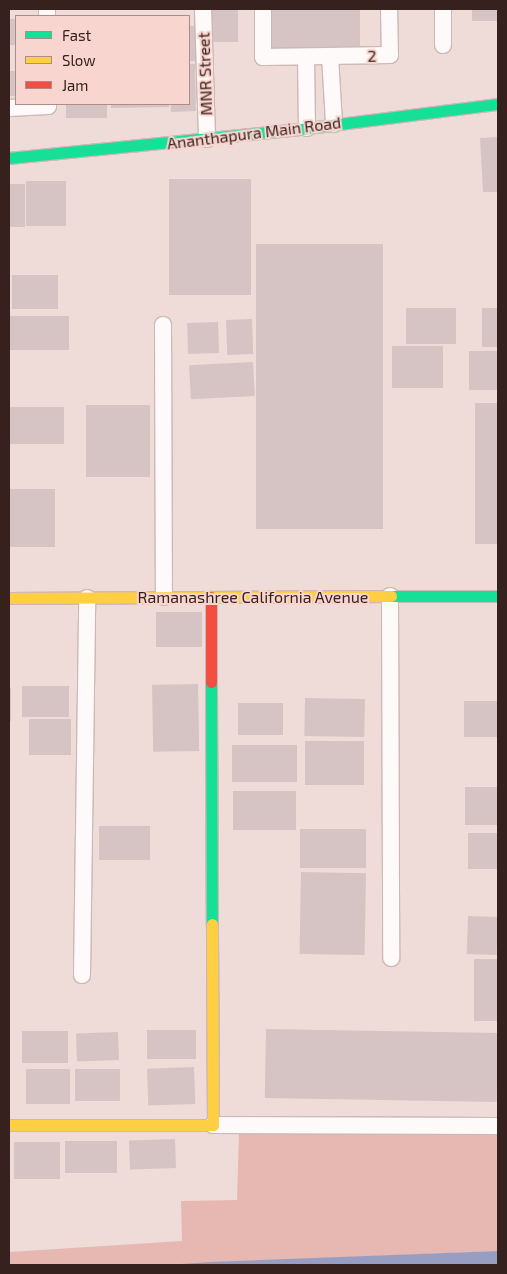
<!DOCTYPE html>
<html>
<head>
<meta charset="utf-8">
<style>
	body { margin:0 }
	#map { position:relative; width:507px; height:1274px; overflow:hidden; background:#efdcd9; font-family:"Exo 2",sans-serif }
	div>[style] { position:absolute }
	.forest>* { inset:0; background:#e6b8b1 }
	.water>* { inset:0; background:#979ec2 }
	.building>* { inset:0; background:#d6c3c3; transform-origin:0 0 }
	.roads { filter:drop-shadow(1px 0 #ccb8b5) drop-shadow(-1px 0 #ccb8b5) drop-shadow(0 1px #ccb8b5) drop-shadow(0 -1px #ccb8b5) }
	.street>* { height:16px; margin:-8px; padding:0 8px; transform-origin:8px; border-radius:8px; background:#fdfaf9 }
	.fast>* { height:11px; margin:-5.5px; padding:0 5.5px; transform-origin:5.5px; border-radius:5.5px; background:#16e098 }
	.slow>* { height:11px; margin:-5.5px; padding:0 5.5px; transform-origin:5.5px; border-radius:5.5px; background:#ffcf43 }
	.jam>* { height:11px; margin:-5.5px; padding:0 5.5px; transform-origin:5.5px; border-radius:5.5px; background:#f24e42 }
	span { translate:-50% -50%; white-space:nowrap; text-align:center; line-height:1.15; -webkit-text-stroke:4px #f9d5cf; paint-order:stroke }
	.street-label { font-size:16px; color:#37211e }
	.frame { position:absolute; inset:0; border:10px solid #37211e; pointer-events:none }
	.legend { position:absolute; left:15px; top:15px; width:175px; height:90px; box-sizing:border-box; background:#f9d5cf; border:1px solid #ab8d88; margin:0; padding:6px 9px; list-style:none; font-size:15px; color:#37211e }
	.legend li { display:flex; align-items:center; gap:10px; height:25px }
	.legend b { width:25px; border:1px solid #ab8d88 }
</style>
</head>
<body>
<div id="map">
	<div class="forest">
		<div style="clip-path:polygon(498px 1132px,498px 1251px,166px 1265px,9px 1265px,9px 1252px,182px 1241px,181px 1201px,237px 1200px,239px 1133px)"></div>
	</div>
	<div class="water">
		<div style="clip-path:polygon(498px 1251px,498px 1265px,166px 1265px,211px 1262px)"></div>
	</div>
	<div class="building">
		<div style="left:211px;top:9px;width:27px;height:33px"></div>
		<div style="left:268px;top:9px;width:92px;height:40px"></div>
		<div style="left:472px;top:9px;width:26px;height:12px"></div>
		<div style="left:9px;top:19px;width:7px;height:26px"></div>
		<div style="left:189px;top:26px;width:6px;height:35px"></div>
		<div style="clip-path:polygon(189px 64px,195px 64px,196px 111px,171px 112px,171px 104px,189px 104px)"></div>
		<div style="left:9px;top:71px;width:7px;height:25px"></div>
		<div style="left:66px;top:104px;width:41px;height:14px"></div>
		<div style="clip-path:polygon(111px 104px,169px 104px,169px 107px,111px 108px)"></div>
		<div style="clip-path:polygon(498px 137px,498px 192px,483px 192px,480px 138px)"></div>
		<div style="left:251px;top:179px;width:116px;height:82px;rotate:90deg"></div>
		<div style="left:26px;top:181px;width:40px;height:45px"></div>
		<div style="left:9px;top:184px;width:16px;height:43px"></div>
		<div style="left:383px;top:244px;width:285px;height:127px;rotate:90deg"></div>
		<div style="left:12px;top:275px;width:46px;height:34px"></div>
		<div style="left:406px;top:308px;width:50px;height:36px"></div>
		<div style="left:482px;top:308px;width:16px;height:39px"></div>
		<div style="left:9px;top:316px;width:60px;height:34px"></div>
		<div style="left:252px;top:319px;width:35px;height:26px;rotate:88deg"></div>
		<div style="left:218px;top:322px;width:31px;height:31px;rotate:88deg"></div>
		<div style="left:392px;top:346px;width:51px;height:42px"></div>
		<div style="left:469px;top:351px;width:29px;height:39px"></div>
		<div style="left:253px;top:362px;width:34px;height:64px;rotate:87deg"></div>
		<div style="left:475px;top:403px;width:23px;height:141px"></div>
		<div style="left:86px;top:405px;width:64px;height:72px"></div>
		<div style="left:9px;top:407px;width:55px;height:37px"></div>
		<div style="left:9px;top:489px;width:46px;height:58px"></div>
		<div style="left:156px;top:612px;width:46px;height:35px"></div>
		<div style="left:198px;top:684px;width:67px;height:46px;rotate:89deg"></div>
		<div style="left:22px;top:686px;width:47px;height:31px"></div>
		<div style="left:9px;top:688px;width:2px;height:33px"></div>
		<div style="left:305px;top:698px;width:60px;height:38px;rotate:1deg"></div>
		<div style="left:464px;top:701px;width:34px;height:36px"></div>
		<div style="left:283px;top:703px;width:32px;height:45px;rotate:90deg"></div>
		<div style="left:71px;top:719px;width:36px;height:42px;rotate:90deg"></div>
		<div style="left:305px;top:741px;width:59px;height:44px"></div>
		<div style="left:232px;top:745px;width:65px;height:37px"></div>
		<div style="left:465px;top:787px;width:33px;height:38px"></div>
		<div style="left:233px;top:791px;width:63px;height:39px"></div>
		<div style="left:99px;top:826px;width:51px;height:34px"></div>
		<div style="left:366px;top:829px;width:39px;height:66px;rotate:90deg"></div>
		<div style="left:468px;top:833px;width:30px;height:36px"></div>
		<div style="left:301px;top:872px;width:65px;height:82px;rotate:1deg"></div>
		<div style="left:468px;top:916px;width:30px;height:38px;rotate:2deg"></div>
		<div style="left:474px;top:959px;width:24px;height:62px"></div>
		<div style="left:266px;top:1029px;width:232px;height:69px;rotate:1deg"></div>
		<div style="left:196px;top:1030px;width:29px;height:49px;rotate:90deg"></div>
		<div style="left:68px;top:1031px;width:32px;height:46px;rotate:90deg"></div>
		<div style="left:118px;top:1032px;width:28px;height:42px;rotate:88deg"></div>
		<div style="left:194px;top:1067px;width:37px;height:47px;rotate:88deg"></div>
		<div style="left:26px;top:1069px;width:44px;height:35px"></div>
		<div style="left:75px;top:1069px;width:45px;height:32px"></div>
		<div style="left:175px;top:1139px;width:29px;height:46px;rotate:88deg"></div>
		<div style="left:65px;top:1141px;width:52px;height:32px"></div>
		<div style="left:14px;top:1142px;width:46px;height:37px"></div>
	</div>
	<div class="roads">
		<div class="street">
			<div style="left:47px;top:9px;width:7px;rotate:90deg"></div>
			<div style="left:203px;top:9px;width:130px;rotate:88.2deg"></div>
			<div style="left:263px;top:9px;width:48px;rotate:90deg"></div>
			<div style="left:263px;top:57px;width:127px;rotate:-0.9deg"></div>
			<div style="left:390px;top:55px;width:46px;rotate:-91.2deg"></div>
			<div style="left:443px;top:45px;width:36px;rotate:-90deg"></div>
			<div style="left:330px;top:56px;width:68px;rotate:86.6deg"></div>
			<div style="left:306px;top:57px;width:71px;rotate:89.2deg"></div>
			<div style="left:9px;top:108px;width:39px;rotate:-3deg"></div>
			<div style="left:48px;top:106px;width:2px;rotate:-90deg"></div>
			<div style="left:163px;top:325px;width:272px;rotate:89.8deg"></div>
			<div style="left:390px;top:596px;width:362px;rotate:89.8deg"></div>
			<div style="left:82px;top:975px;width:377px;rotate:-89.2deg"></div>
			<div style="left:213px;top:1125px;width:285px;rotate:0.2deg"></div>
		</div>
		<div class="fast">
			<div style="left:9px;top:158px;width:300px;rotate:-5.7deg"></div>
			<div style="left:307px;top:128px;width:193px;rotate:-7.2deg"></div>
			<div style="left:391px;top:596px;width:107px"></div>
			<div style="left:211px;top:682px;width:242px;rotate:89.8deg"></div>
		</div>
		<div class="slow">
			<div style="left:9px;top:598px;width:382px;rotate:-0.3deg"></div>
			<div style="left:9px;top:1125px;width:204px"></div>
			<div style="left:213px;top:1125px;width:201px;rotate:-90.3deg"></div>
		</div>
		<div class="jam">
			<div style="left:211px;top:597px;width:85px;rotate:90deg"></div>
		</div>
	</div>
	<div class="street-label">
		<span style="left:372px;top:56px;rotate:-1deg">2</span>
		<span style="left:205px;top:74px;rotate:-92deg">MNR Street</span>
		<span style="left:254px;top:133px;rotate:-7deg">Ananthapura Main Road</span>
		<span style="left:253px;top:597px">Ramanashree California Avenue</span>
	</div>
	<div class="frame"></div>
	<ul class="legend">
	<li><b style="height:6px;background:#16e098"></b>Fast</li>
	<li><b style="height:6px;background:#ffcf43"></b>Slow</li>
	<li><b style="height:6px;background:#f24e42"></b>Jam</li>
	</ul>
</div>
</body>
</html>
